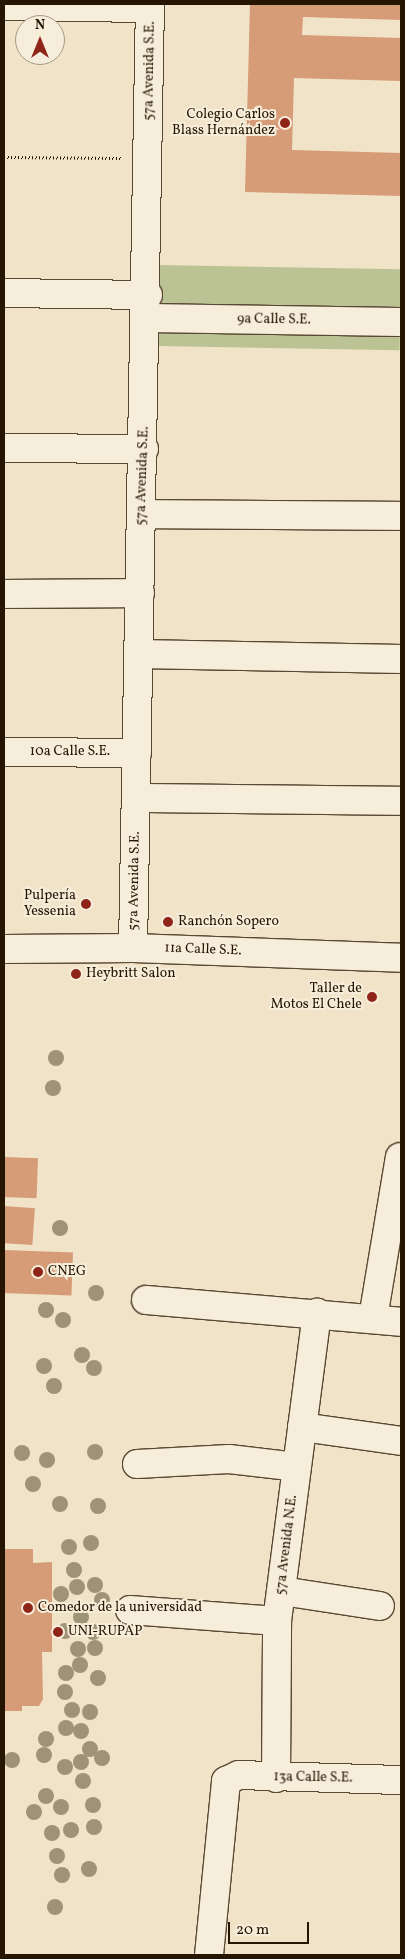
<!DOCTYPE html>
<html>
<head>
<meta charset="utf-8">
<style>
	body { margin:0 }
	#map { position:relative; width:405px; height:1959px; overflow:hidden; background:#f1e3c7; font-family:Vollkorn,serif }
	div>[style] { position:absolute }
	.green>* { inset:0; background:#bbc395; transform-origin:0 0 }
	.building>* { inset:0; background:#d69b77; transform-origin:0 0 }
	.path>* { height:3px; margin-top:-1.5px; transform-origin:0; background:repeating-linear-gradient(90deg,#261500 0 1px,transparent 0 3.5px) }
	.roads { filter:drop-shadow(1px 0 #594832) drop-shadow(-1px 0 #594832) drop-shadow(0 1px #594832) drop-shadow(0 -1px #594832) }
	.minor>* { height:28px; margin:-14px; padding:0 14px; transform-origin:14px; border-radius:14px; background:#f6eddb }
	.tertiary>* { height:28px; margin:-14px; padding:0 14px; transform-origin:14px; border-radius:14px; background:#f6eddb }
	.trees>* { width:16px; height:16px; margin:-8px; border-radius:50%; background:#9e9376 }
	.dots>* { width:14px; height:14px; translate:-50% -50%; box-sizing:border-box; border:2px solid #f6eddb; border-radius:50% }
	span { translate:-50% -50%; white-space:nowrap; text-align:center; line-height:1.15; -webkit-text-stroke:4px #f6eddb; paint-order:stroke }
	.street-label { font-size:14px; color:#261500 }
	.poi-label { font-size:14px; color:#261500 }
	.right { translate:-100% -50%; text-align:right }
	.left { translate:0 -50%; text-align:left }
	.frame { position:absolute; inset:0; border:5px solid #261500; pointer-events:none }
	.north { position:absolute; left:15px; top:15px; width:50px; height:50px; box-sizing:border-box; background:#f6eddb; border:1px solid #a39783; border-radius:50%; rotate:0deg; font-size:14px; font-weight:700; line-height:20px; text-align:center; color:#261500 }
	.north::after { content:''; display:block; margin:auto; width:18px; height:22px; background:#8f2418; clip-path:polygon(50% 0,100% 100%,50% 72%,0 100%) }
	.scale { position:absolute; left:228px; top:1922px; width:81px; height:22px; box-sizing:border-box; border:2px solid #261500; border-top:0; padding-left:6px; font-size:15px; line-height:18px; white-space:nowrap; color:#261500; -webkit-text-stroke:4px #f6eddb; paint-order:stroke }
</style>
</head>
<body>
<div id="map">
	<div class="green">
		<div style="left:158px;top:265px;width:243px;height:81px;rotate:1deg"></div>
	</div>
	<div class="building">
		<div style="clip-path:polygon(250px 4px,401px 4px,401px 20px,303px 17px,302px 35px,401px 38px,401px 81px,294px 78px,292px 150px,401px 153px,401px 196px,245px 192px)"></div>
		<div style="left:4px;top:1157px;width:34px;height:40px;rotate:2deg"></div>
		<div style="left:4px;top:1206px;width:31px;height:37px;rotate:4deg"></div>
		<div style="left:4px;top:1250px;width:69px;height:43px;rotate:2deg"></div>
		<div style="clip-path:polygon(4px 1549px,33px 1549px,33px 1563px,52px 1562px,52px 1652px,42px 1652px,43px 1699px,39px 1706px,22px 1706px,22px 1711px,4px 1711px)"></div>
	</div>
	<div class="path">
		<div style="left:4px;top:157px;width:117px;rotate:0.5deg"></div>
	</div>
	<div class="roads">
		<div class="minor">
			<div style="left:4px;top:6px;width:146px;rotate:0.8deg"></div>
			<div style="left:4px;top:293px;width:144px;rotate:0.8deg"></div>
			<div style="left:147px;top:318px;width:254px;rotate:0.9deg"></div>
			<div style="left:4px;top:448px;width:140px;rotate:0.4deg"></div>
			<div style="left:142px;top:514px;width:259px;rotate:0.4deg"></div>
			<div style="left:4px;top:594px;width:136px;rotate:-0.4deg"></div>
			<div style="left:139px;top:654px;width:262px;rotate:1.1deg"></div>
			<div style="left:4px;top:752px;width:133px;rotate:0.4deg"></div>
			<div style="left:136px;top:798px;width:265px;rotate:0.6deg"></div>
			<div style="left:133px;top:948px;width:944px;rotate:-88.97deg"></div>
			<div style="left:146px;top:1300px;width:256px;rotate:4.9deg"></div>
			<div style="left:373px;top:1318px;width:163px;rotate:-80.5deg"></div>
			<div style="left:302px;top:1427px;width:100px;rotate:8deg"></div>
			<div style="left:137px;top:1464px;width:92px;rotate:-3.1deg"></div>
			<div style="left:229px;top:1459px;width:68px;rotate:6.7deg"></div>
			<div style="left:282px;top:1591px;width:99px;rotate:8.7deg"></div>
			<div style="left:130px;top:1610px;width:147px;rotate:4.3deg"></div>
			<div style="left:276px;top:1778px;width:157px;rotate:-89.6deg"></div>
			<div style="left:277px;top:1621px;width:311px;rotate:-82.6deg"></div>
			<div style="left:209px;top:1955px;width:175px;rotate:-84.4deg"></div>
			<div style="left:226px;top:1781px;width:14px;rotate:-25deg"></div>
			<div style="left:239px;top:1775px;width:162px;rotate:1.8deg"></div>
		</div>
		<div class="tertiary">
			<div style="left:4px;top:949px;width:129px;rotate:-0.4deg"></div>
			<div style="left:133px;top:948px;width:268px;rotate:2.1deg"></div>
		</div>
	</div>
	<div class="trees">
		<div style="left:56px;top:1058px"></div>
		<div style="left:53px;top:1088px"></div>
		<div style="left:60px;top:1228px"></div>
		<div style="left:96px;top:1293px"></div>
		<div style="left:46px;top:1310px"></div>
		<div style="left:63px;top:1320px"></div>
		<div style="left:82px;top:1355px"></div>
		<div style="left:44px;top:1366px"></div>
		<div style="left:94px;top:1368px"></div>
		<div style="left:54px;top:1386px"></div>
		<div style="left:95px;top:1452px"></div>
		<div style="left:22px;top:1453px"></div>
		<div style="left:47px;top:1460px"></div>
		<div style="left:33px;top:1484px"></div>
		<div style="left:60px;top:1504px"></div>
		<div style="left:98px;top:1506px"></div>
		<div style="left:91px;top:1543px"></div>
		<div style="left:69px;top:1547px"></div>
		<div style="left:74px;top:1570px"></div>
		<div style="left:95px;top:1585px"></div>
		<div style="left:77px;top:1587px"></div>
		<div style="left:61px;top:1594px"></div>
		<div style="left:102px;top:1600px"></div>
		<div style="left:81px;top:1617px"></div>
		<div style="left:65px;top:1631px"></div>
		<div style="left:93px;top:1632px"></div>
		<div style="left:95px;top:1648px"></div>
		<div style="left:78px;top:1649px"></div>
		<div style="left:80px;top:1665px"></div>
		<div style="left:66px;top:1673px"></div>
		<div style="left:98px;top:1678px"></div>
		<div style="left:65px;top:1692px"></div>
		<div style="left:72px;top:1710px"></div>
		<div style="left:90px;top:1712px"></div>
		<div style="left:66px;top:1728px"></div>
		<div style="left:81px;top:1731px"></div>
		<div style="left:46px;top:1739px"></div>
		<div style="left:90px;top:1749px"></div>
		<div style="left:44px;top:1755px"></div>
		<div style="left:102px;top:1758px"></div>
		<div style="left:12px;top:1760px"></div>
		<div style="left:81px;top:1762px"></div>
		<div style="left:65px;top:1767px"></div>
		<div style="left:83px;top:1781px"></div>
		<div style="left:46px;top:1796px"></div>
		<div style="left:93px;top:1805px"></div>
		<div style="left:61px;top:1807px"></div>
		<div style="left:34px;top:1812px"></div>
		<div style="left:94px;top:1827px"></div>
		<div style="left:71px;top:1830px"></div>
		<div style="left:52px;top:1833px"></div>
		<div style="left:57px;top:1856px"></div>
		<div style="left:89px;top:1869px"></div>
		<div style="left:62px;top:1875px"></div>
		<div style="left:55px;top:1907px"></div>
	</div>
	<div class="dots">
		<div style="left:285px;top:123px;background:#8f2418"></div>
		<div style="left:86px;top:904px;background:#8f2418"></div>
		<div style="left:168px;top:922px;background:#8f2418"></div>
		<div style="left:76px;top:974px;background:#8f2418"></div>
		<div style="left:372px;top:997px;background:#8f2418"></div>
		<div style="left:38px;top:1272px;background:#8f2418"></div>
		<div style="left:28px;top:1608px;background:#8f2418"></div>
		<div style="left:58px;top:1632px;background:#8f2418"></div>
	</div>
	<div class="street-label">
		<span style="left:150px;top:71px;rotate:-89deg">57a Avenida S.E.</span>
		<span style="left:274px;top:320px;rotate:1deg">9a Calle S.E.</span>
		<span style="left:143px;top:476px;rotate:-88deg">57a Avenida S.E.</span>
		<span style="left:70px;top:752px">10a Calle S.E.</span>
		<span style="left:135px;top:881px;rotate:-89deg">57a Avenida S.E.</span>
		<span style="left:203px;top:950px;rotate:2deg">11a Calle S.E.</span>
		<span style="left:287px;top:1545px;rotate:-83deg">57a Avenida N.E.</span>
		<span style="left:313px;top:1778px;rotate:1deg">13a Calle S.E.</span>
	</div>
	<div class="poi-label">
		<span class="right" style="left:275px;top:123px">Colegio Carlos<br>Blass Hernández</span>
		<span class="right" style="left:76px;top:904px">Pulpería<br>Yessenia</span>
		<span class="left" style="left:178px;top:922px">Ranchón Sopero</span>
		<span class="left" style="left:86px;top:974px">Heybritt Salon</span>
		<span class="right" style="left:362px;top:997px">Taller de<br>Motos El Chele</span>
		<span class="left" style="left:48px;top:1272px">CNEG</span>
		<span class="left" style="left:38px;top:1608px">Comedor de la universidad</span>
		<span class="left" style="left:68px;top:1632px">UNI-RUPAP</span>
	</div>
	<div class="frame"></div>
	<div class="north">N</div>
	<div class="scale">20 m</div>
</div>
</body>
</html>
